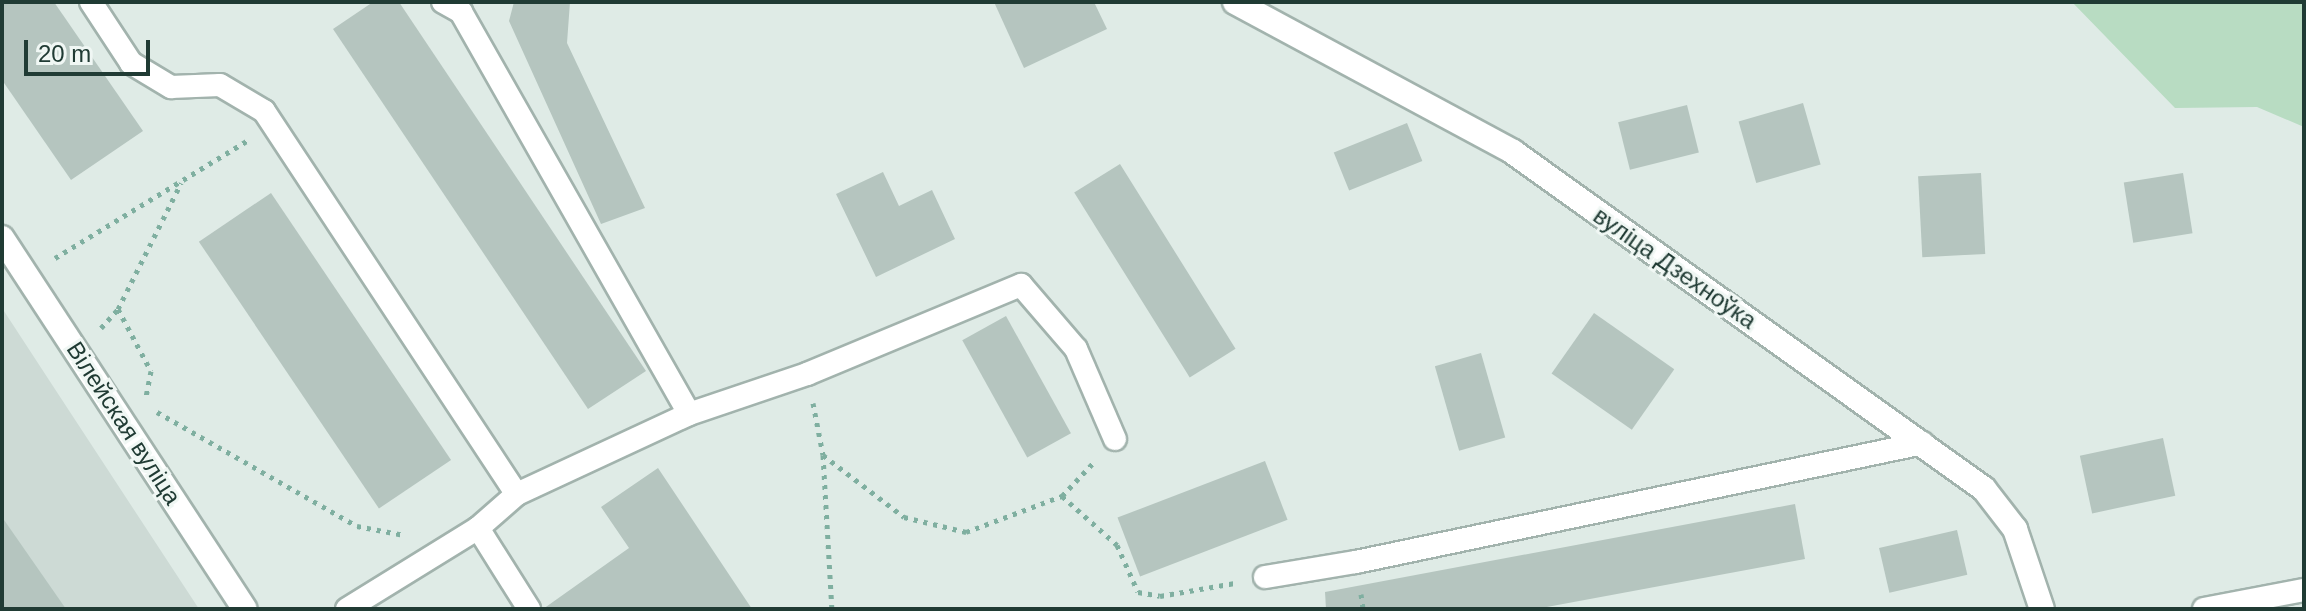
<!DOCTYPE html>
<html>
<head>
<meta charset="utf-8">
<style>
	body { margin:0 }
	#map { position:relative; width:2306px; height:611px; overflow:hidden; background:#dfebe6; font-family:Helvetica,sans-serif }
	div>[style] { position:absolute }
	.built>* { inset:0; background:#cddad5 }
	.green>* { inset:0; background:#b8dcc2 }
	.building>* { inset:0; background:#b5c5bf; transform-origin:0 0 }
	.path>* { height:5px; margin-top:-2.5px; transform-origin:0; background:repeating-linear-gradient(90deg,#7fafa0 0 4px,transparent 0 10px) }
	.roads { filter:drop-shadow(2px 0 #a2b3ad) drop-shadow(-2px 0 #a2b3ad) drop-shadow(0 2px #a2b3ad) drop-shadow(0 -2px #a2b3ad) }
	.lane>* { height:22px; margin:-11px; padding:0 11px; transform-origin:11px; border-radius:11px; background:#fff }
	.street>* { height:24px; margin:-12px; padding:0 12px; transform-origin:12px; border-radius:12px; background:#fff }
	span { translate:-50% -50%; white-space:nowrap; text-align:center; line-height:1.15; -webkit-text-stroke:6px #f0f7f4; paint-order:stroke }
	.street-label { font-size:24px; color:#203b34 }
	.frame { position:absolute; inset:0; border:4px solid #203b34; pointer-events:none }
	.scale { position:absolute; left:24px; top:40px; width:126px; height:36px; box-sizing:border-box; border:4px solid #203b34; border-top:0; padding-left:10px; font-size:24px; line-height:28px; white-space:nowrap; color:#203b34; -webkit-text-stroke:6px #f0f7f4; paint-order:stroke }
</style>
</head>
<body>
<div id="map">
	<div class="built">
		<div style="clip-path:polygon(2px 308px,49px 380px,199px 609px,2px 609px)"></div>
	</div>
	<div class="green">
		<div style="clip-path:polygon(2072px 2px,2304px 2px,2304px 127px,2257px 107px,2175px 108px)"></div>
	</div>
	<div class="building">
		<div style="clip-path:polygon(2px 2px,54px 2px,143px 131px,71px 180px,2px 80px)"></div>
		<div style="clip-path:polygon(373px 2px,399px 2px,646px 371px,588px 409px,333px 29px)"></div>
		<div style="clip-path:polygon(514px 2px,570px 2px,567px 43px,645px 208px,601px 224px,509px 21px)"></div>
		<div style="clip-path:polygon(994px 2px,1094px 2px,1107px 29px,1024px 68px)"></div>
		<div style="left:1803px;top:103px;width:64px;height:67px;rotate:74deg"></div>
		<div style="left:1687px;top:105px;width:49px;height:71px;rotate:76deg"></div>
		<div style="left:1407px;top:123px;width:41px;height:79px;rotate:68deg"></div>
		<div style="left:1120px;top:164px;width:218px;height:54px;rotate:58deg"></div>
		<div style="clip-path:polygon(883px 172px,899px 206px,932px 190px,955px 239px,876px 277px,836px 194px)"></div>
		<div style="left:1981px;top:173px;width:81px;height:63px;rotate:87deg"></div>
		<div style="left:2183px;top:173px;width:61px;height:60px;rotate:81deg"></div>
		<div style="left:271px;top:193px;width:322px;height:87px;rotate:56deg"></div>
		<div style="left:1594px;top:313px;width:98px;height:74px;rotate:35deg"></div>
		<div style="left:1006px;top:316px;width:134px;height:50px;rotate:61deg"></div>
		<div style="left:1481px;top:353px;width:88px;height:48px;rotate:74deg"></div>
		<div style="left:2163px;top:438px;width:59px;height:85px;rotate:78deg"></div>
		<div style="left:1265px;top:461px;width:63px;height:158px;rotate:69deg"></div>
		<div style="clip-path:polygon(658px 468px,752px 609px,543px 609px,629px 548px,601px 507px)"></div>
		<div style="clip-path:polygon(1795px 504px,1805px 559px,1536px 609px,1326px 609px,1325px 592px)"></div>
		<div style="clip-path:polygon(2px 517px,66px 609px,2px 609px)"></div>
		<div style="left:1957px;top:530px;width:46px;height:80px;rotate:77deg"></div>
	</div>
	<div class="path">
		<div style="left:55px;top:258px;width:226px;rotate:-31.4deg"></div>
		<div style="left:118px;top:309px;width:70px;rotate:62deg"></div>
		<div style="left:151px;top:371px;width:25px;rotate:101deg"></div>
		<div style="left:101px;top:328px;width:25px;rotate:-48deg"></div>
		<div style="left:118px;top:309px;width:141px;rotate:-63.4deg"></div>
		<div style="left:813px;top:403px;width:53px;rotate:79.1deg"></div>
		<div style="left:823px;top:455px;width:154px;rotate:86.7deg"></div>
		<div style="left:157px;top:412px;width:230px;rotate:29.7deg"></div>
		<div style="left:357px;top:526px;width:48px;rotate:10.8deg"></div>
		<div style="left:823px;top:455px;width:102px;rotate:37.4deg"></div>
		<div style="left:904px;top:517px;width:64px;rotate:13.6deg"></div>
		<div style="left:966px;top:532px;width:103px;rotate:-20.6deg"></div>
		<div style="left:1062px;top:496px;width:47px;rotate:-46.7deg"></div>
		<div style="left:1062px;top:496px;width:74px;rotate:41.7deg"></div>
		<div style="left:1117px;top:545px;width:51px;rotate:65.9deg"></div>
		<div style="left:1138px;top:592px;width:22px;rotate:10deg"></div>
		<div style="left:1160px;top:596px;width:76px;rotate:-9.8deg"></div>
		<div style="left:1361px;top:594px;width:15px;rotate:82deg"></div>
	</div>
	<div class="roads">
		<div class="lane">
			<div style="left:91px;top:2px;width:73px;rotate:56.7deg"></div>
			<div style="left:131px;top:63px;width:47px;rotate:31deg"></div>
			<div style="left:171px;top:87px;width:49px;rotate:-2.3deg"></div>
			<div style="left:220px;top:85px;width:51px;rotate:30.6deg"></div>
			<div style="left:264px;top:111px;width:459px;rotate:56.6deg"></div>
			<div style="left:517px;top:494px;width:52px;rotate:138.9deg"></div>
			<div style="left:443px;top:2px;width:21px;rotate:29deg"></div>
			<div style="left:461px;top:12px;width:462px;rotate:60.4deg"></div>
			<div style="left:517px;top:494px;width:190px;rotate:-24.9deg"></div>
			<div style="left:689px;top:414px;width:125px;rotate:-18.7deg"></div>
			<div style="left:807px;top:374px;width:232px;rotate:-22.6deg"></div>
			<div style="left:1021px;top:285px;width:84px;rotate:49.3deg"></div>
			<div style="left:1076px;top:349px;width:98px;rotate:66.6deg"></div>
			<div style="left:1265px;top:577px;width:92px;rotate:-9.4deg"></div>
			<div style="left:1356px;top:562px;width:579px;rotate:-11.85deg"></div>
			<div style="left:347px;top:609px;width:154px;rotate:-31.7deg"></div>
			<div style="left:478px;top:528px;width:96px;rotate:57.8deg"></div>
			<div style="left:2204px;top:609px;width:102px;rotate:-10.8deg"></div>
		</div>
		<div class="street">
			<div style="left:1235px;top:2px;width:316px;rotate:28.3deg"></div>
			<div style="left:1513px;top:152px;width:579px;rotate:35.58deg"></div>
			<div style="left:1984px;top:489px;width:51px;rotate:52.2deg"></div>
			<div style="left:2015px;top:529px;width:84px;rotate:71.4deg"></div>
			<div style="left:2px;top:238px;width:443px;rotate:56.8deg"></div>
		</div>
	</div>
	<div class="street-label">
		<span style="left:1675px;top:268px;rotate:35deg">вуліца Дзехноўка</span>
		<span style="left:124px;top:423px;rotate:57deg">Вілейская вуліца</span>
	</div>
	<div class="frame"></div>
	<div class="scale">20 m</div>
</div>
</body>
</html>
